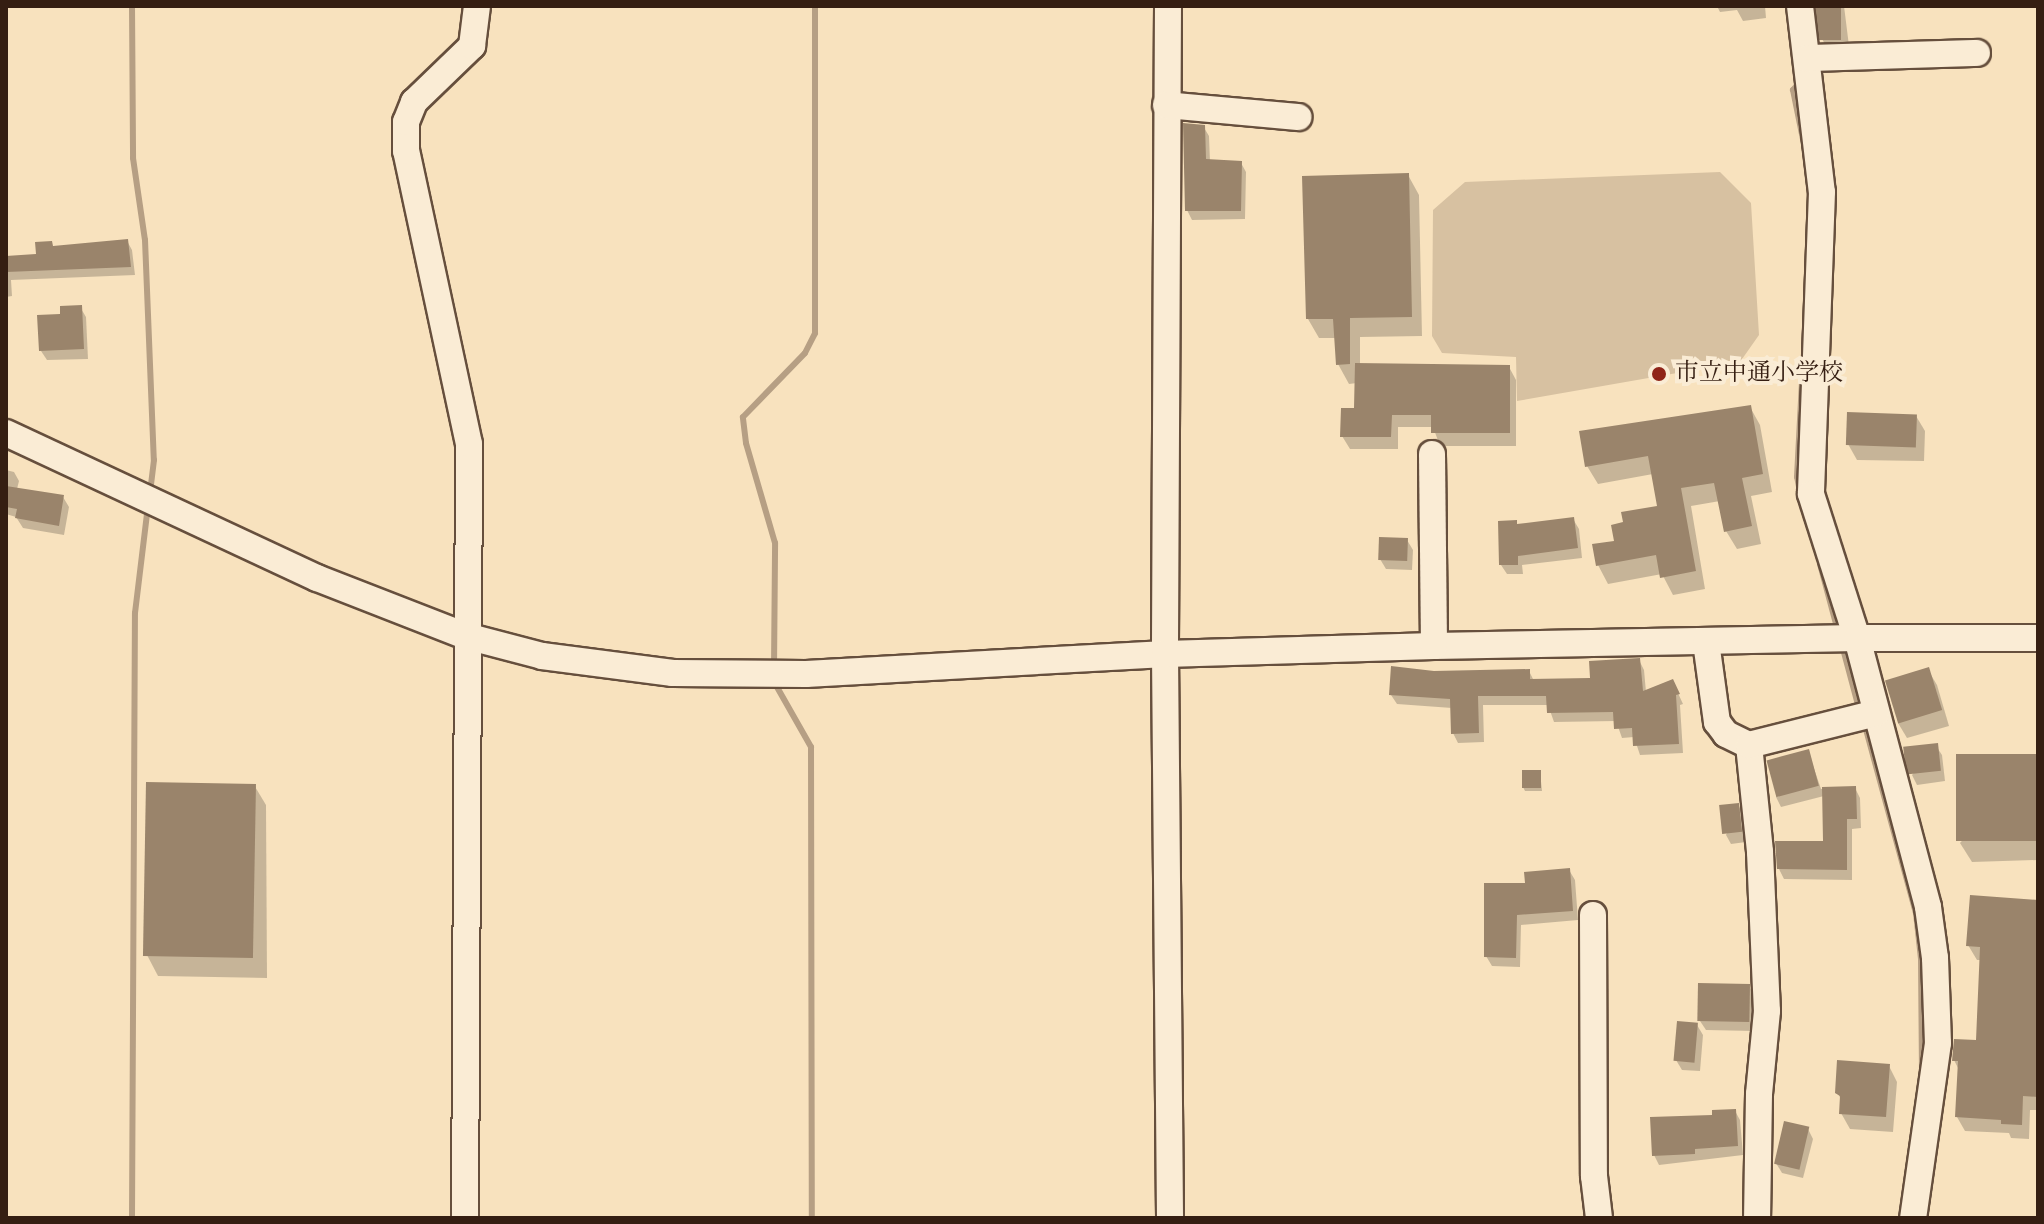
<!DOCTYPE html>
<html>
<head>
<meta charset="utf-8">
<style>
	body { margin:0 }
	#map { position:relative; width:2044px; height:1224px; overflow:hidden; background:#f8e2be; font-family:"Libre Bodoni","Noto Serif JP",serif }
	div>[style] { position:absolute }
	.green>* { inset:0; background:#d7c1a1 }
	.shadow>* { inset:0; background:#0003 }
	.stream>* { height:6px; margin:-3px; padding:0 3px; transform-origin:3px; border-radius:3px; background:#b69f84 }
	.building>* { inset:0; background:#9a846b; transform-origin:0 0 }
	.roads { filter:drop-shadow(2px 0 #664f3d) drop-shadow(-2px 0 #664f3d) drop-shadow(0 2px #664f3d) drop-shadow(0 -2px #664f3d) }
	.minor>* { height:26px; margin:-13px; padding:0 13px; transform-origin:13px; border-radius:13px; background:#faecd5 }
	.dots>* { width:22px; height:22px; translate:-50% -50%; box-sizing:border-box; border:4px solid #faecd5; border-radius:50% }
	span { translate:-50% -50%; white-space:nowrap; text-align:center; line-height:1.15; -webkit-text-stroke:8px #faecd5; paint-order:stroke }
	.poi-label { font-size:24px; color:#351e12 }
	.left { translate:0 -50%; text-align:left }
	.frame { position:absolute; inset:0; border:8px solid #351e12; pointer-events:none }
</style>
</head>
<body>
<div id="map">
	<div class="green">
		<div style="clip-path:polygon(1720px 172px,1751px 203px,1759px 335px,1740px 362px,1517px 401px,1516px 357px,1442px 353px,1432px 336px,1433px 210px,1465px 182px)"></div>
	</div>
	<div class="shadow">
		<div style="clip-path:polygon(1717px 6px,1765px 6px,1766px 18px,1743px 21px,1737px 10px,1720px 12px)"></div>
		<div style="clip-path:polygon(1816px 6px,1844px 6px,1849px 46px,1828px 49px,1822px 39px)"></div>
		<div style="clip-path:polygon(1203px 126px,1209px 136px,1210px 162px,1241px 163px,1246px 172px,1245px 219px,1192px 220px,1187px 210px)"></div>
		<div style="clip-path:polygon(1408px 175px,1419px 195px,1422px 336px,1360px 337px,1360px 365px,1509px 367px,1516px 380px,1516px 446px,1440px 446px,1433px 427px,1398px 427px,1398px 449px,1350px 449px,1342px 436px,1356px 410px,1357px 383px,1349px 384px,1338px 364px,1337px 338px,1319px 338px,1308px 319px)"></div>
		<div style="clip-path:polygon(127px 241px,132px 250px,135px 275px,11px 280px,12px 296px,6px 297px,6px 258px,38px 256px,54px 248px)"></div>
		<div style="clip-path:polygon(80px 307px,86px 317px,88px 359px,47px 360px,41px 351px,62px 316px)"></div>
		<div style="clip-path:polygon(1750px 407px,1760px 425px,1772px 492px,1751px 496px,1761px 544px,1737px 549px,1726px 531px,1720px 501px,1691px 506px,1705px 589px,1673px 595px,1662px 574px,1608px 584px,1598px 565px,1616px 542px,1659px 507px,1653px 474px,1598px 484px,1587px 466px)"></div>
		<div style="clip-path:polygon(1916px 416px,1925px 431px,1924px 461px,1857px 460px,1848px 444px)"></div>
		<div style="clip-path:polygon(6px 470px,14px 472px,19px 481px,17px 489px,63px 497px,69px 507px,64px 535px,23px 528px,16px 517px,6px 514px)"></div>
		<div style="clip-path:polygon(1573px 519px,1579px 529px,1582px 558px,1522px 565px,1523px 574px,1507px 574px,1501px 565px,1516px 522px,1518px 526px)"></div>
		<div style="clip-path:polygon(1407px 540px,1413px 550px,1412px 570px,1386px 569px,1380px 559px)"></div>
		<div style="clip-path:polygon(1639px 660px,1644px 670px,1646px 692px,1677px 691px,1683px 704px,1680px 705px,1683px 753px,1640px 755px,1634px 737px,1622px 738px,1616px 721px,1554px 722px,1548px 705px,1483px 705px,1484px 742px,1458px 743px,1453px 733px,1452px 708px,1397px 704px,1391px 695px,1434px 673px,1529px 671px,1534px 681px,1592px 680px)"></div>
		<div style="clip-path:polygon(1928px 670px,1937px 685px,1949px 726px,1907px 738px,1898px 723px)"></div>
		<div style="clip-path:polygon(1936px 746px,1942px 755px,1945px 781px,1917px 785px,1912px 775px)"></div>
		<div style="clip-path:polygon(1808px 751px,1821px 789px,1855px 788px,1860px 798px,1861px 828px,1852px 829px,1852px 880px,1784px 879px,1779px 869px,1825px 843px,1824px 796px,1781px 807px,1776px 797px)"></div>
		<div style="clip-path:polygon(2038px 756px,2038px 860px,1972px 862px,1960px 843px)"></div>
		<div style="clip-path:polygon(1540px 772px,1542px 791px,1525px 791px,1523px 787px)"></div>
		<div style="clip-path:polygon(254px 785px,266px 805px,267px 978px,158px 976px,147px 955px)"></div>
		<div style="clip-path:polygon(1738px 805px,1743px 814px,1746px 842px,1731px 844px,1726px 835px)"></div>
		<div style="clip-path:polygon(1569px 870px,1575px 880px,1578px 920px,1521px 925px,1520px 967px,1492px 966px,1486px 956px,1527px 885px)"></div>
		<div style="clip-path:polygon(2038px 902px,2038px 1110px,2030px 1110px,2029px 1139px,2011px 1138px,2009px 1133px,1965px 1131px,1957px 1117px,1959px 1070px,1954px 1060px,1977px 1042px,1982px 960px,1977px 960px,1968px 945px)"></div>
		<div style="clip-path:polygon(1749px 986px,1754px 995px,1754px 1031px,1706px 1030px,1700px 1021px)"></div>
		<div style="clip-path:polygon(1697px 1025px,1703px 1035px,1700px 1071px,1682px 1070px,1676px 1060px)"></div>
		<div style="clip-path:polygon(1889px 1066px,1897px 1082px,1893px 1132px,1850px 1129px,1841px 1113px,1842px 1101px,1837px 1092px)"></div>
		<div style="clip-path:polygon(1735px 1111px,1740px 1120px,1743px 1155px,1659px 1165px,1654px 1155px,1715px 1116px)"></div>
		<div style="clip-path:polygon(1808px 1129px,1813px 1139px,1803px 1178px,1782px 1173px,1776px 1163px)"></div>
	</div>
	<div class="stream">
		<div style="left:132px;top:6px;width:152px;rotate:89.6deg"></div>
		<div style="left:133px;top:158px;width:83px;rotate:81.7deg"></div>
		<div style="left:145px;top:240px;width:220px;rotate:87.7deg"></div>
		<div style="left:154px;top:460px;width:31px;rotate:97deg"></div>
		<div style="left:1801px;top:81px;width:12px;rotate:132deg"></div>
		<div style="left:1793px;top:90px;width:60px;rotate:78.5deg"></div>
		<div style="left:1800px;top:492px;width:15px;rotate:-101deg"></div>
		<div style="left:1797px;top:477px;width:113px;rotate:-87deg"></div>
		<div style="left:1820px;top:564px;width:69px;rotate:75deg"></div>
		<div style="left:1842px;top:645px;width:69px;rotate:75deg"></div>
		<div style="left:774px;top:668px;width:125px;rotate:-89.5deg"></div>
		<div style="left:775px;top:543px;width:104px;rotate:-106.2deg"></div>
		<div style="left:746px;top:443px;width:26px;rotate:-97deg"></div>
		<div style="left:743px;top:417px;width:89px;rotate:-45.9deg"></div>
		<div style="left:805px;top:353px;width:22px;rotate:-63deg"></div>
		<div style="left:815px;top:333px;width:327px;rotate:-90deg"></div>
		<div style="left:773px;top:680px;width:77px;rotate:60.4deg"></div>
		<div style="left:811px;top:747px;width:471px;rotate:89.9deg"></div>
		<div style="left:1864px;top:722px;width:198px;rotate:74.8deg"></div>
		<div style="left:1916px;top:913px;width:46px;rotate:83.8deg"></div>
		<div style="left:1921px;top:959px;width:109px;rotate:89.5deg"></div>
		<div style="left:132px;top:1218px;width:605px;rotate:-89.72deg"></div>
		<div style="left:135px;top:613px;width:108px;rotate:-83.1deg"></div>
	</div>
	<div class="building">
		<div style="left:1816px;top:6px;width:25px;height:34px"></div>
		<div style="clip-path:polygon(1183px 123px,1205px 125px,1206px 159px,1242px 161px,1241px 211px,1185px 211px)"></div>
		<div style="clip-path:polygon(1409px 173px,1412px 317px,1350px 318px,1350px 364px,1336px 365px,1333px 319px,1306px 319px,1302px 176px)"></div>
		<div style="clip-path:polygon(128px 239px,131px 267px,6px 272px,6px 256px,36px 254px,35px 242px,52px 241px,53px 246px)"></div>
		<div style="clip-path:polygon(82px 305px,84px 349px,39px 351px,37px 315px,60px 314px,60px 306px)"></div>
		<div style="clip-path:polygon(1355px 363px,1510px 365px,1510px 433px,1431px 433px,1431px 415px,1392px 415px,1391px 437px,1340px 437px,1341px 408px,1354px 408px)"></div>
		<div style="clip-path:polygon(1751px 405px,1763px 474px,1742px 478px,1752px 526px,1724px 532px,1714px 483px,1681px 488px,1696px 571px,1660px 578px,1656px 555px,1596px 566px,1592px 544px,1614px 541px,1611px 525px,1623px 522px,1621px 512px,1657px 506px,1648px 456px,1585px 467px,1579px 431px)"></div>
		<div style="left:1847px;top:412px;width:70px;height:33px;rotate:2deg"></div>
		<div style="clip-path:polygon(6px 486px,64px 495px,59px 526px,15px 518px,17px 509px,6px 507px)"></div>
		<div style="clip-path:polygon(1574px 517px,1578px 548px,1518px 556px,1518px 565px,1499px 565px,1498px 521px,1517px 520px,1517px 524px)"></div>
		<div style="left:1379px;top:537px;width:29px;height:23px;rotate:2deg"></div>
		<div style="clip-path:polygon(1640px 658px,1643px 691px,1673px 679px,1680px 694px,1676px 695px,1679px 744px,1633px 746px,1632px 728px,1614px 729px,1613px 712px,1547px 713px,1546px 696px,1478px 696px,1479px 733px,1451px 734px,1450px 699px,1389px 695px,1391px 666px,1434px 671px,1530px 669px,1530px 679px,1590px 678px,1589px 661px)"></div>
		<div style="left:1929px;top:667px;width:45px;height:46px;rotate:73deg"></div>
		<div style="left:1938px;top:743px;width:28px;height:35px;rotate:84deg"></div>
		<div style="left:1809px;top:749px;width:38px;height:44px;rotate:75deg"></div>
		<div style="left:2038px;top:754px;width:87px;height:82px;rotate:90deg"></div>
		<div style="left:1522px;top:770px;width:19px;height:18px"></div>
		<div style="left:146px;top:782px;width:110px;height:174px;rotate:1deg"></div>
		<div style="clip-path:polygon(1856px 786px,1857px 819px,1847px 819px,1847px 870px,1777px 869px,1775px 841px,1823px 841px,1822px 787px)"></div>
		<div style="left:1739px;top:803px;width:29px;height:20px;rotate:84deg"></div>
		<div style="clip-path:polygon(1570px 868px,1573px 911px,1517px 915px,1516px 958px,1484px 957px,1484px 883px,1525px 883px,1524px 872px)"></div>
		<div style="clip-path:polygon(1970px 895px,2038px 900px,2038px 1097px,2023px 1096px,2022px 1125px,2001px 1124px,2001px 1120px,1955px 1117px,1958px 1061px,1952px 1061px,1954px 1039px,1976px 1040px,1980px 947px,1966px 946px)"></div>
		<div style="left:1698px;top:983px;width:52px;height:38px;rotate:1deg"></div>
		<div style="left:1677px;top:1021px;width:21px;height:40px;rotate:5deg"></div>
		<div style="clip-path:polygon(1837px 1060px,1890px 1064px,1886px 1117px,1839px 1114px,1840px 1096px,1835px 1093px)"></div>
		<div style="clip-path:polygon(1736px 1109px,1738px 1146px,1695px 1149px,1695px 1154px,1652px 1156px,1650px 1117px,1712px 1115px,1712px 1110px)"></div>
		<div style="left:1784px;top:1121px;width:26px;height:44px;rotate:13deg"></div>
	</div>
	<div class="roads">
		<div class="minor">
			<div style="left:1168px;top:6px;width:648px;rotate:90.27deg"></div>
			<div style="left:1165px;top:654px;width:564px;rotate:89.49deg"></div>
			<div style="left:1800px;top:6px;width:187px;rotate:83.3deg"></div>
			<div style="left:1822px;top:192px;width:302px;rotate:92.1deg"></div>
			<div style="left:1811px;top:494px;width:151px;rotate:72.3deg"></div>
			<div style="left:1857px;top:638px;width:278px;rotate:75.2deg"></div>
			<div style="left:1928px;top:907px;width:51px;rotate:82.2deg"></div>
			<div style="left:1935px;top:958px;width:85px;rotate:88deg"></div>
			<div style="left:1938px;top:1043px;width:177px;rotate:98.1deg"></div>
			<div style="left:1807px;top:58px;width:170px;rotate:-1.7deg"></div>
			<div style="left:1166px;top:105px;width:133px;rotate:5.2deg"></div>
			<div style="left:6px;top:433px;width:343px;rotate:25deg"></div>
			<div style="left:317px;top:578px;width:160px;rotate:21.3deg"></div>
			<div style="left:466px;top:636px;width:79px;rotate:14.7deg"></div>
			<div style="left:542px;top:656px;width:132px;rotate:7.4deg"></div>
			<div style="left:673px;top:673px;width:133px;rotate:0.4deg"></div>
			<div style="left:806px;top:674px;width:360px;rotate:-3.2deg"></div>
			<div style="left:1165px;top:654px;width:269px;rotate:-1.7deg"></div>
			<div style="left:1434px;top:646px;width:423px;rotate:-1.1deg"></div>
			<div style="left:1857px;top:638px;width:181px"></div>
			<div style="left:1432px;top:454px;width:192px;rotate:89.4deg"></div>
			<div style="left:1706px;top:642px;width:81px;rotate:82.2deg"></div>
			<div style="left:1717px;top:722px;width:15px;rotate:53deg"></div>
			<div style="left:1726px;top:734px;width:25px;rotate:26deg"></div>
			<div style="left:1749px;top:745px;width:108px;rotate:84.1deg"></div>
			<div style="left:1760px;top:852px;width:159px;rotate:87.5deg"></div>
			<div style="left:1767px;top:1011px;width:83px;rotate:95.5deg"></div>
			<div style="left:1759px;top:1094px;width:124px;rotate:90.9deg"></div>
			<div style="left:1749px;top:745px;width:131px;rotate:-14.1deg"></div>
			<div style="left:1593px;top:915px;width:261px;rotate:89.8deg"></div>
			<div style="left:1594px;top:1176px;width:42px;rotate:83.2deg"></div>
			<div style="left:465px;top:1218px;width:774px;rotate:-89.7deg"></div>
			<div style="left:469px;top:444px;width:300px;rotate:-102.1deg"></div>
			<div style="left:406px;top:151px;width:29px;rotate:-90deg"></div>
			<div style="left:406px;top:122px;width:22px;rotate:-68deg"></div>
			<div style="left:414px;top:102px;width:81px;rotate:-44deg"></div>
			<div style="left:472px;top:46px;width:40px;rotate:-82.9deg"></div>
		</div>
	</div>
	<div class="dots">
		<div style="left:1659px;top:374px;background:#8f2418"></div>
	</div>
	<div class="poi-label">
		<span class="left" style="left:1675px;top:374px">市立中通小学校</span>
	</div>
	<div class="frame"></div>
</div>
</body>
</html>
